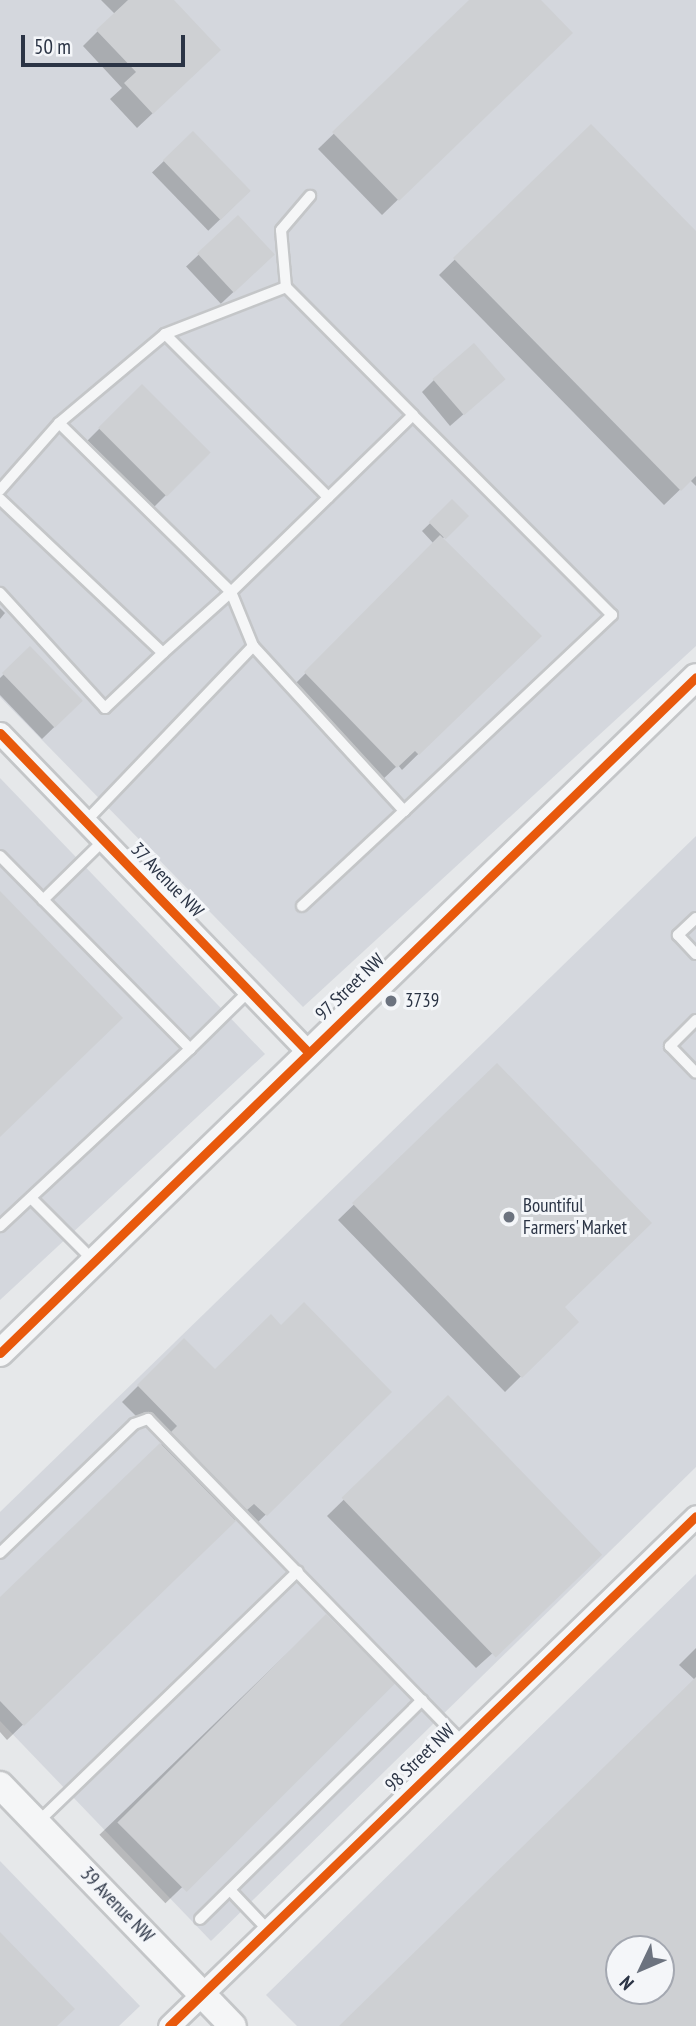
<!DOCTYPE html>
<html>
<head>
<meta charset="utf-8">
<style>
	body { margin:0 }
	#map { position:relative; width:696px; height:2026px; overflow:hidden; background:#e6e8ea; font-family:"PT Sans Narrow",sans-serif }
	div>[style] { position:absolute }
	.built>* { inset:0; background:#d4d7dd }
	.shadow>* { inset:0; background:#0003; transform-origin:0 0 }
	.building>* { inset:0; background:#ced0d3; transform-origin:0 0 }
	.roads { filter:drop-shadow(2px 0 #c4c6c8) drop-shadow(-2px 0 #c4c6c8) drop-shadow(0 2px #c4c6c8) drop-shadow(0 -2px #c4c6c8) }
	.service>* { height:10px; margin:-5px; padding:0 5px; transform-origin:5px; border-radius:5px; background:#f5f6f7 }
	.minor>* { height:21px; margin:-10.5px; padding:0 10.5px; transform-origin:10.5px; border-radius:10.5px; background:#f5f6f7 }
	.tertiary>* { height:26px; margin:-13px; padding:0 13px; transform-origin:13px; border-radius:13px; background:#f5f6f7 }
	.cycleway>* { height:9px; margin:-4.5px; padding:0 4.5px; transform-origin:4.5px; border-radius:4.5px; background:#e8590c }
	.dots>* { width:19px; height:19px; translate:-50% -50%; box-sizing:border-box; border:4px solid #f4f6f9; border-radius:50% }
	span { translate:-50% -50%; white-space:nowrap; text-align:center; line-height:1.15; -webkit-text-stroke:6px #f4f6f9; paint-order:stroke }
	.street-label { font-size:19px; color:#2b3445 }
	.poi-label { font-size:19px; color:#2b3445 }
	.left { translate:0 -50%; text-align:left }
	.north { position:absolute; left:605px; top:1935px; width:70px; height:70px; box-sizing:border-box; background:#f4f6f9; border:2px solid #a4a8b1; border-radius:50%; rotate:226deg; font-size:19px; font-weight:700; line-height:28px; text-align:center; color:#2b3445 }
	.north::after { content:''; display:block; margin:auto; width:24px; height:32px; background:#6c737f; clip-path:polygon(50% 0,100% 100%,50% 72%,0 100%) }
	.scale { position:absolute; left:21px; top:35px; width:164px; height:32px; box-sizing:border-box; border:4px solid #2b3445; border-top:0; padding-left:9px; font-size:21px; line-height:24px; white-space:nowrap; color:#2b3445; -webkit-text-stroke:5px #f4f6f9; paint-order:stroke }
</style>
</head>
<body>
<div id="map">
	<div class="built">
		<div style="clip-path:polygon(0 0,696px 0,696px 646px,303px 1007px,0 697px)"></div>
		<div style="clip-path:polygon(0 778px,265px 1054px,0 1300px)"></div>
		<div style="clip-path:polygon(696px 836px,696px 1467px,211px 1941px,0 1721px,0 1512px)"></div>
		<div style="clip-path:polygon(evenodd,696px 1574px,696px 2026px,297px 2026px,266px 1995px,696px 1574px,619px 1949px,661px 1949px,661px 1991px,619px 1991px,619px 1949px)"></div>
		<div style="clip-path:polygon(0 1861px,140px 2006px,119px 2026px,0 2026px)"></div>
	</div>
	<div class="shadow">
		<div style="clip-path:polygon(101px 0,172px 0,204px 65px,137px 128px,110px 99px,122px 88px,83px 46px,115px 14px)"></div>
		<div style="clip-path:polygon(472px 0,539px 0,555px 48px,382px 215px,318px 149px)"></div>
		<div style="clip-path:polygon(591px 126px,696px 233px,696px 486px,690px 480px,664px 505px,439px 275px)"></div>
		<div style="left:193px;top:133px;width:81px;height:57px;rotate:46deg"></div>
		<div style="left:238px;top:218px;width:51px;height:71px;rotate:47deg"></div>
		<div style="clip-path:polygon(434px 380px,490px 391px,450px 426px,422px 392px)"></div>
		<div style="left:142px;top:386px;width:94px;height:77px;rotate:45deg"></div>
		<div style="clip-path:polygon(452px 502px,466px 516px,442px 539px,539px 636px,402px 770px,398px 765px,380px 782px,290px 689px,434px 544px,422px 531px)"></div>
		<div style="clip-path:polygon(0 608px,5px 613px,0 619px)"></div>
		<div style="clip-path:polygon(30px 649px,81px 701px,42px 739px,0 695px,0 678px)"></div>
		<div style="clip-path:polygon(497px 1066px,562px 1308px,576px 1322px,505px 1392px,338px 1220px)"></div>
		<div style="clip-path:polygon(281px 1327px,390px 1392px,250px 1530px,237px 1518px,230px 1524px,7px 1740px,0 1732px,0 1599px,163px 1443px,122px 1402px,184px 1340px,215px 1372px)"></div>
		<div style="clip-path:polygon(448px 1398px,584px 1571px,476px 1668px,327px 1516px)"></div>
		<div style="left:326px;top:1616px;width:95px;height:315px;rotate:46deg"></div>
		<div style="clip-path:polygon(evenodd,696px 1648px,696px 2026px,341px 2026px,695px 1680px,679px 1665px,696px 1648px,619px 1949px,661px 1949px,661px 1991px,619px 1991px,619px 1949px)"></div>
	</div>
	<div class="building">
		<div style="clip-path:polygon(128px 0,174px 0,221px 50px,153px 114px,124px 83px,136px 72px,96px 30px)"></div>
		<div style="clip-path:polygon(469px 0,541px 0,573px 33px,399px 201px,332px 132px)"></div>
		<div style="clip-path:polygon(591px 124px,696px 231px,696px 476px,681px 491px,453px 258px)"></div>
		<div style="left:193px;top:131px;width:83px;height:42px;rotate:46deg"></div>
		<div style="left:238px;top:215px;width:54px;height:56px;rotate:47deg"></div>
		<div style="left:474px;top:343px;width:48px;height:55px;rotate:49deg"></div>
		<div style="left:142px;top:384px;width:97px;height:62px;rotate:45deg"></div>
		<div style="left:452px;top:499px;width:24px;height:33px;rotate:45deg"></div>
		<div style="clip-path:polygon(440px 535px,542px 636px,419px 755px,415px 751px,397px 768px,304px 672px)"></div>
		<div style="left:30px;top:646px;width:76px;height:39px;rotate:46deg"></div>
		<div style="clip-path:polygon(0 891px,123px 1018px,0 1137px)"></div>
		<div style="clip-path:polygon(497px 1063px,652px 1223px,565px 1307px,579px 1322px,522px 1378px,352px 1203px)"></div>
		<div style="clip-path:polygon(304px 1302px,392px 1392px,267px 1516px,254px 1504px,247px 1510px,171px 1432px,177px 1426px,137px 1385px,184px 1338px,215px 1369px,271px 1314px,281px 1325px)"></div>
		<div style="left:448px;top:1395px;width:222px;height:148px;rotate:46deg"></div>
		<div style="clip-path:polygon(160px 1443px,236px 1521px,24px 1726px,0 1701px,0 1597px)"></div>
		<div style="left:326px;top:1614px;width:98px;height:295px;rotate:45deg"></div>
		<div style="clip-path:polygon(evenodd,696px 1677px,696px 2026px,339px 2026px,696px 1677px,619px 1949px,661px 1949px,661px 1991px,619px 1991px,619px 1949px)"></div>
		<div style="clip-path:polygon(0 1932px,75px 2009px,57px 2026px,0 2026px)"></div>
	</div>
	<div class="roads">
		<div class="service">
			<div style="left:286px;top:287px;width:57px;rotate:-95deg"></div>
			<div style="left:281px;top:230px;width:45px;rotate:-49.5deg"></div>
			<div style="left:165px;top:334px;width:130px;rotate:-21.2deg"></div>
			<div style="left:286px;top:287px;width:180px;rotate:45.2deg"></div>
			<div style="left:59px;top:423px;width:241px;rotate:44.5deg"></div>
			<div style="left:231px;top:592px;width:91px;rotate:138.1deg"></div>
			<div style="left:0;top:490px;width:89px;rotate:-48.6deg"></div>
			<div style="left:59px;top:423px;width:138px;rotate:-40deg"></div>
			<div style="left:165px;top:334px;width:231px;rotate:45deg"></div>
			<div style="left:0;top:499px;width:224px;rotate:43.4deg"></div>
			<div style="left:163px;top:653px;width:80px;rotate:136.5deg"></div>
			<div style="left:105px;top:708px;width:156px;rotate:-132.4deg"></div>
			<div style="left:86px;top:821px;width:242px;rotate:-46.3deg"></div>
			<div style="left:0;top:856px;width:271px;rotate:45.4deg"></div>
			<div style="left:190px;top:1049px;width:260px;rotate:137deg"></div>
			<div style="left:43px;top:900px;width:86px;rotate:-44.5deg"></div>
			<div style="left:302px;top:906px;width:139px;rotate:-43deg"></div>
			<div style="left:404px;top:811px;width:286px;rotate:-43.3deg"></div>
			<div style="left:612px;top:615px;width:282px;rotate:-134.9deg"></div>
			<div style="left:413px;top:415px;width:254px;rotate:135.8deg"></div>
			<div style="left:231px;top:592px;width:58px;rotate:67.8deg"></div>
			<div style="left:253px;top:646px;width:224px;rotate:47.5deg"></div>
			<div style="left:696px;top:918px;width:25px;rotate:137deg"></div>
			<div style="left:678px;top:935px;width:26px;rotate:47deg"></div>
			<div style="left:696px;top:1020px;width:37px;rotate:135deg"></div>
			<div style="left:670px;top:1046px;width:37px;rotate:46deg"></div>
			<div style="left:190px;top:1049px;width:83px;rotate:-44.5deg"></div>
			<div style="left:31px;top:1198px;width:89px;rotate:45deg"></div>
			<div style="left:0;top:1553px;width:186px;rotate:-43.9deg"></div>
			<div style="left:134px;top:1424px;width:15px;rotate:-20deg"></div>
			<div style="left:148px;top:1419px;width:450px;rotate:45.8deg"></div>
			<div style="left:38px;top:1822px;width:361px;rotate:-44deg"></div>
			<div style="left:230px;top:1890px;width:55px;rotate:46.5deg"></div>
			<div style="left:200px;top:1919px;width:312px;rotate:-44.6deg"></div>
		</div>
		<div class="minor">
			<div style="left:0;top:733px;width:443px;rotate:46deg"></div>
			<div style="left:169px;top:2026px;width:733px;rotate:-44.06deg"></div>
		</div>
		<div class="tertiary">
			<div style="left:0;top:1353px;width:970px;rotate:-44.16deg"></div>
			<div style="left:0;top:1785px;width:335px;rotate:46deg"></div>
		</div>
	</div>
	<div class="cycleway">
		<div style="left:0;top:733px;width:443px;rotate:46deg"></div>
		<div style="left:0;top:1353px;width:970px;rotate:-44.16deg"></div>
		<div style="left:169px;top:2026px;width:733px;rotate:-44.06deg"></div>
	</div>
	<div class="dots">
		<div style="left:391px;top:1001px;background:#6c737f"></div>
		<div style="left:509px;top:1217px;background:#6c737f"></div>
	</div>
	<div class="street-label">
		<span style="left:167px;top:880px;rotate:46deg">37 Avenue NW</span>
		<span style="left:350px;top:987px;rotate:-44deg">97 Street NW</span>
		<span style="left:420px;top:1758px;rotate:-44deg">98 Street NW</span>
		<span style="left:117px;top:1905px;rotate:46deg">39 Avenue NW</span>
	</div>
	<div class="poi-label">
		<span class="left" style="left:405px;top:1001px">3739</span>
		<span class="left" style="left:523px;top:1217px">Bountiful<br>Farmers' Market</span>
	</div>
	<div class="north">N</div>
	<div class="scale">50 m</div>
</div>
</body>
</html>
